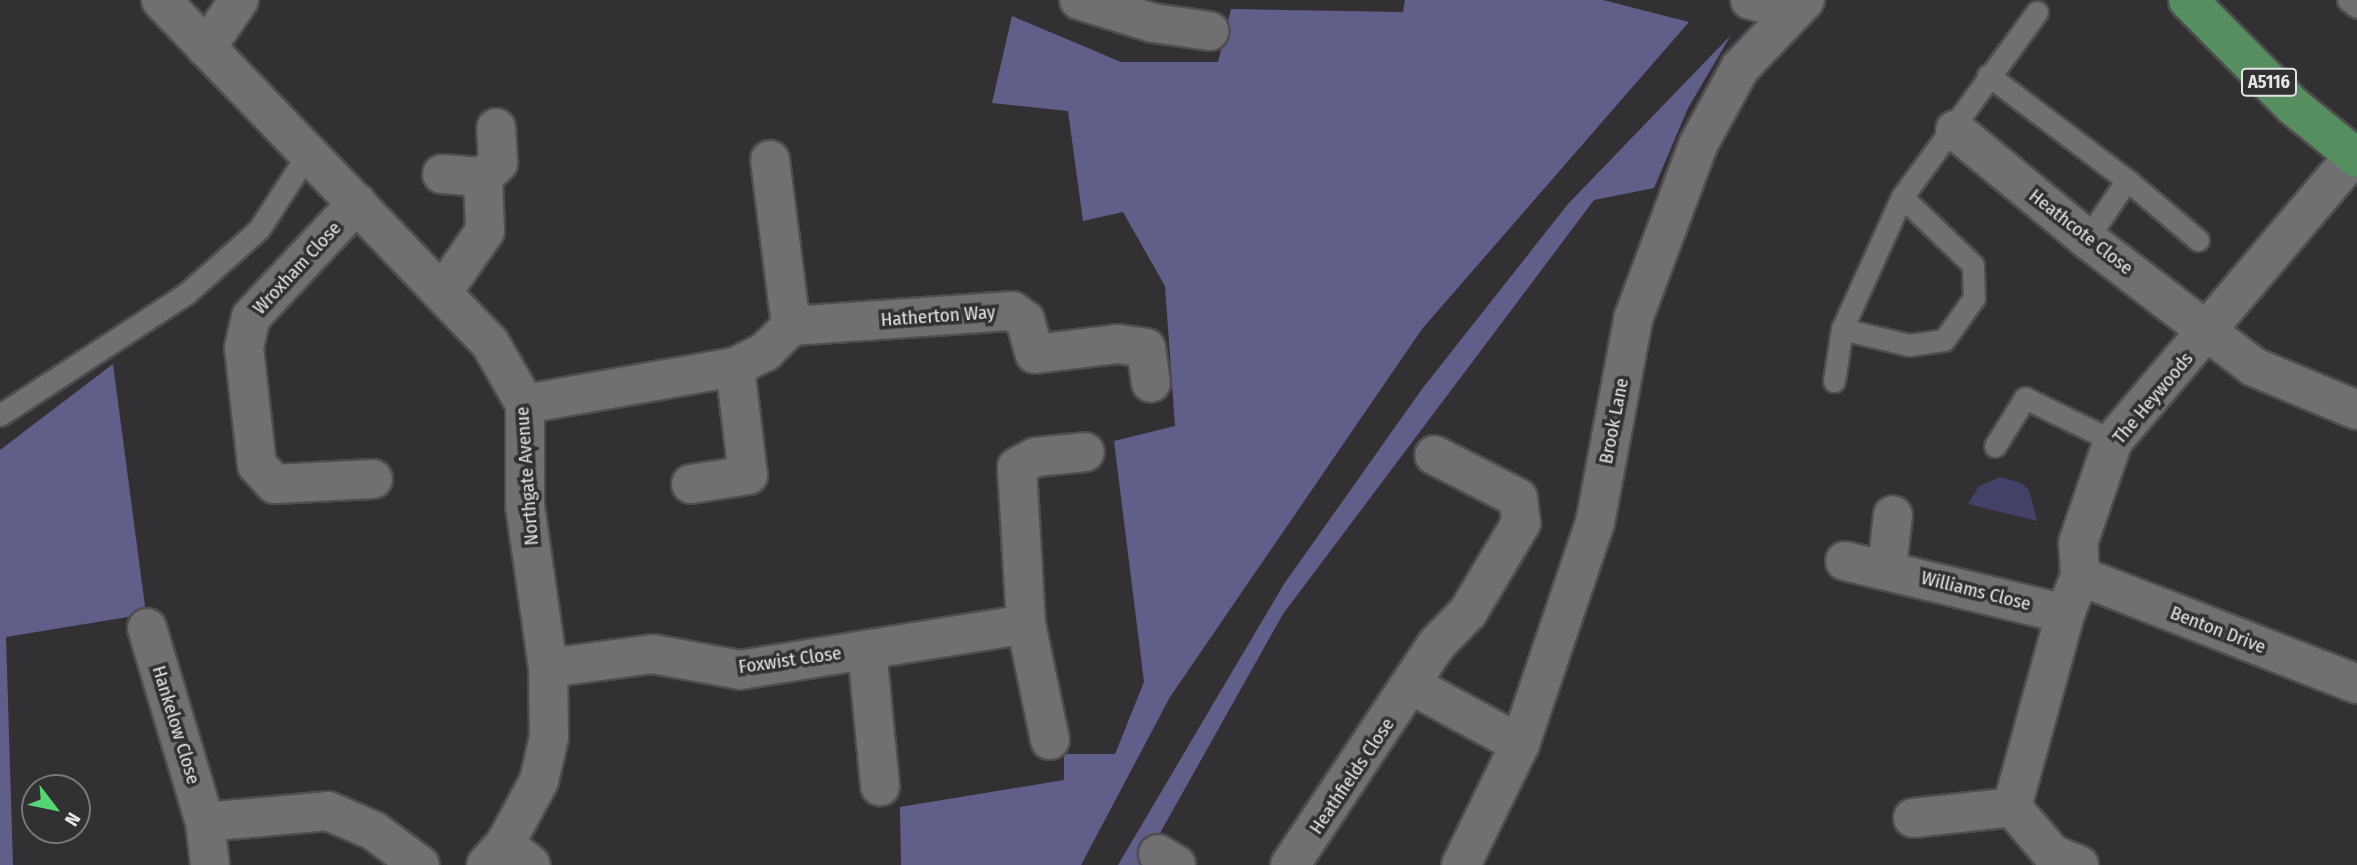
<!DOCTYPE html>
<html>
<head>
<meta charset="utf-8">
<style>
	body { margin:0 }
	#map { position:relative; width:2357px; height:865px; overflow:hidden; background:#313134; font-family:"Fira Sans Condensed",sans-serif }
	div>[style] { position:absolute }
	.green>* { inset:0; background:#444168 }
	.forest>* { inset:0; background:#615f8a }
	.roads { filter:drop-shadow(2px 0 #4e4e50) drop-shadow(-2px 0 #4e4e50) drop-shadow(0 2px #4e4e50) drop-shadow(0 -2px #4e4e50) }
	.service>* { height:21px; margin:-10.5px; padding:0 10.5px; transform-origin:10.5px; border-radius:10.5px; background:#707073 }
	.minor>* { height:38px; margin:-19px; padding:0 19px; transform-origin:19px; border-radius:19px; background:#707073 }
	.tertiary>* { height:38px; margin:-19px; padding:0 19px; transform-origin:19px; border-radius:19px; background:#707073 }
	.trunk>* { height:38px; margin:-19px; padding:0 19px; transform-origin:19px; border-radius:19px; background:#568e60 }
	span { translate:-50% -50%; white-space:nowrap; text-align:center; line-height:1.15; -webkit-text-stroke:7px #313134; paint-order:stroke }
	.shield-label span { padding:2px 5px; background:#313134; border:2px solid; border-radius:5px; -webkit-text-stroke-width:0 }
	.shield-label { font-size:18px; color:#e5e5e7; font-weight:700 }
	.street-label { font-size:19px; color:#e5e5e7 }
	.north { position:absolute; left:21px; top:774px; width:70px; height:70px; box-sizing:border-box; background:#313134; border:2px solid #79797c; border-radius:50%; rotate:122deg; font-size:19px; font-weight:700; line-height:28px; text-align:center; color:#e5e5e7 }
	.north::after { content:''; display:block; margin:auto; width:24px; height:32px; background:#53d673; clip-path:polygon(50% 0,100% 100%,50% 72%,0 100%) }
</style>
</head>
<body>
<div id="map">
	<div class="green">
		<div style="clip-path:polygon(2000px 477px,2021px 483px,2029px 490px,2037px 521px,1968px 504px,1979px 486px)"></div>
	</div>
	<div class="forest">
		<div style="clip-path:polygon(1405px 0,1603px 0,1689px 22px,1422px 329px,1170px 697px,1081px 865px,901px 865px,900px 807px,1064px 780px,1064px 754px,1115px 754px,1144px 682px,1114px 441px,1175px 426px,1165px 286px,1123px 212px,1083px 221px,1068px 111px,992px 103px,1012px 16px,1121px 62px,1218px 62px,1231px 9px,1403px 12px)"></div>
		<div style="clip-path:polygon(1731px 35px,1688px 108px,1654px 188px,1594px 200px,1283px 614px,1142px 865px,1118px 865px,1284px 584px,1422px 389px,1568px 204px)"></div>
		<div style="clip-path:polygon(113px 364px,146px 614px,6px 637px,13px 865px,0 865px,0 450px)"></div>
	</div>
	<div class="roads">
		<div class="service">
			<div style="left:2348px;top:0;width:11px;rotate:38deg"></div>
			<div style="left:1988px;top:75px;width:174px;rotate:37.1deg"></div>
			<div style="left:2127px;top:180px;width:93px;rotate:40.2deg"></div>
			<div style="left:2087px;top:239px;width:71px;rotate:-55.9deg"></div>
			<div style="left:1842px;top:329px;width:69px;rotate:13.4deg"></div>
			<div style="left:1909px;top:345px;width:35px;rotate:-8deg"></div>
			<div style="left:1944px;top:340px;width:52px;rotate:-54.5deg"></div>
			<div style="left:1974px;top:298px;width:33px;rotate:-92deg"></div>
			<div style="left:1973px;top:265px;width:98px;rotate:-136.2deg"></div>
			<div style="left:1834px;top:381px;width:53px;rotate:-81.3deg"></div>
			<div style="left:1842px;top:329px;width:145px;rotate:-65.6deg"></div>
			<div style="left:1902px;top:197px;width:229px;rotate:-53.9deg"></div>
			<div style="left:0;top:415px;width:223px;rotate:-33.1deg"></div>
			<div style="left:187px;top:293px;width:96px;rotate:-41.6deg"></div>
			<div style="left:259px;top:229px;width:92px;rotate:-57deg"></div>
			<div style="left:1995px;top:446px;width:57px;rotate:-58deg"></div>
			<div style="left:2025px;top:398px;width:98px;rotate:26deg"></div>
		</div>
		<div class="minor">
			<div style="left:161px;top:0;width:475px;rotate:46.2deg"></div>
			<div style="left:490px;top:343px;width:70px;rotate:60.2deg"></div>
			<div style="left:525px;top:404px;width:102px;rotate:90deg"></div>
			<div style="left:525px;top:506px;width:164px;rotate:81.9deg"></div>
			<div style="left:548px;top:668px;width:69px;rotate:89.2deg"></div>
			<div style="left:549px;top:737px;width:45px;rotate:102.8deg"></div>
			<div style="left:539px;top:781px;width:72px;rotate:118.4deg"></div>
			<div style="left:505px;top:844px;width:28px;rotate:132deg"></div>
			<div style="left:1079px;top:0;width:77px;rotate:17.3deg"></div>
			<div style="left:1153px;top:23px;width:57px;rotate:8.1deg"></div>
			<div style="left:206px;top:48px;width:58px;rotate:-55.5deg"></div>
			<div style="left:1955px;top:130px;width:171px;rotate:39.5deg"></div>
			<div style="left:2087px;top:239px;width:210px;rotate:37.5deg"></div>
			<div style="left:2254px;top:367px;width:112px;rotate:22.7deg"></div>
			<div style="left:770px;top:160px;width:167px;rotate:82.8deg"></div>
			<div style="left:442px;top:174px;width:41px;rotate:4.2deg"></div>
			<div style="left:357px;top:203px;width:156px;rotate:132.9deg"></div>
			<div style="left:251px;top:317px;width:32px;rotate:103deg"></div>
			<div style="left:244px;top:348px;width:118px;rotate:83.7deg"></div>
			<div style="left:257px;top:465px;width:26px;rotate:47deg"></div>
			<div style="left:275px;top:484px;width:98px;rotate:-2.9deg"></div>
			<div style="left:442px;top:293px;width:75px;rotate:-55.3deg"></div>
			<div style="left:485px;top:231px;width:54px;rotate:-92.1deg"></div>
			<div style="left:483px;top:177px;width:21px;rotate:-43deg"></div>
			<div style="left:498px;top:163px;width:35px;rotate:-93deg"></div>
			<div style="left:525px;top:404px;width:213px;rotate:-10deg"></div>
			<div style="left:735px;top:367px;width:34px;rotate:-27deg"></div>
			<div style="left:765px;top:352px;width:37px;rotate:-45deg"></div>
			<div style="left:791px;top:326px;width:222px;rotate:-3.9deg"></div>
			<div style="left:1012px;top:311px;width:16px;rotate:35deg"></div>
			<div style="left:1025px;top:320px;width:35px;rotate:74deg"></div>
			<div style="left:1035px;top:354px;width:84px;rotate:-6.9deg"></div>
			<div style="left:1118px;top:344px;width:28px;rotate:8deg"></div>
			<div style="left:1146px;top:348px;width:35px;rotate:82deg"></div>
			<div style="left:691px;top:484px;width:58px;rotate:-9deg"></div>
			<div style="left:748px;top:475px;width:109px;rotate:-96.9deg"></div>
			<div style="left:1845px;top:561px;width:226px;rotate:13.5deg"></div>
			<div style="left:1887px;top:569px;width:54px;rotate:-83.7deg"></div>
			<div style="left:2080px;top:576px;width:297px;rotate:21.3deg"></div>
			<div style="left:147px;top:628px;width:202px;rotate:73.4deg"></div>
			<div style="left:867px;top:650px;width:137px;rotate:84.5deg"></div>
			<div style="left:548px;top:668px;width:106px;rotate:-7.6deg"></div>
			<div style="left:653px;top:654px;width:88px;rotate:10.4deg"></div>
			<div style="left:740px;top:670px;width:290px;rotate:-9.1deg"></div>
			<div style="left:1413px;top:686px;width:122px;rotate:28.5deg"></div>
			<div style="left:1050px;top:740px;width:118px;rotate:-101.7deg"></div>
			<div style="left:1026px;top:624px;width:157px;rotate:-93.3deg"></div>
			<div style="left:1017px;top:467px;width:21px;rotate:-28deg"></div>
			<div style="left:1036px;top:457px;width:49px;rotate:-5.8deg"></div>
			<div style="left:1913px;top:818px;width:100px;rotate:-6.3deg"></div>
			<div style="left:505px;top:844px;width:33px;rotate:39deg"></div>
			<div style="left:1158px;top:854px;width:21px;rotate:31deg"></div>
			<div style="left:210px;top:865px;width:43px;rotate:-96.6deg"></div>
			<div style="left:205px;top:822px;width:123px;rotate:-5.1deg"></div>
			<div style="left:328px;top:811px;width:50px;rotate:23.5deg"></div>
			<div style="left:374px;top:831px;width:57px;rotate:36.5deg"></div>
			<div style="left:1290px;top:865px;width:264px;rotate:-56.4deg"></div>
			<div style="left:1436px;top:645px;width:46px;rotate:-45.9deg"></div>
			<div style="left:1468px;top:612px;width:104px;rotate:-59.2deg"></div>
			<div style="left:1521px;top:523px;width:25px;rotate:-97deg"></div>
			<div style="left:1518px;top:498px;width:94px;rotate:-152.9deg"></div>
			<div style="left:2079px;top:865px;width:29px;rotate:-158deg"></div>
			<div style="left:2052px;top:854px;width:62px;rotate:-130.4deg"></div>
			<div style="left:2012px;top:807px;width:200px;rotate:-74.6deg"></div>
			<div style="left:2065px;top:614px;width:41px;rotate:-68.5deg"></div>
			<div style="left:2080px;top:576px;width:33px;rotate:-93deg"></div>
			<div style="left:2078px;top:543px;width:108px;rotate:-71.1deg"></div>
			<div style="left:2113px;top:441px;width:373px;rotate:-49.8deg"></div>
		</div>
		<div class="tertiary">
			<div style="left:1750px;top:0;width:23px;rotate:15deg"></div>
			<div style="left:1772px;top:6px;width:18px;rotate:38deg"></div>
			<div style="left:1461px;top:865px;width:135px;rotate:-64deg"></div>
			<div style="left:1520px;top:744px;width:233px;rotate:-71.3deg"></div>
			<div style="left:1595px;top:523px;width:208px;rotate:-79.4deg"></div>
			<div style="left:1633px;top:319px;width:186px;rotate:-69.5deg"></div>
			<div style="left:1698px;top:145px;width:88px;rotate:-61.4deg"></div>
			<div style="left:1740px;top:68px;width:94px;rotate:-46.3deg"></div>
		</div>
		<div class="trunk">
			<div style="left:2188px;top:0;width:149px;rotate:45.3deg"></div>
			<div style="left:2293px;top:106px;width:82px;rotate:39.1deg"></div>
		</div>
	</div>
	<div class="shield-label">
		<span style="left:2269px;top:82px">A5116</span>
	</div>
	<div class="street-label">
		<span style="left:2081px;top:232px;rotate:38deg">Heathcote Close</span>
		<span style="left:297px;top:268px;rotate:-47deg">Wroxham Close</span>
		<span style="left:938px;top:316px;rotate:-4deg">Hatherton Way</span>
		<span style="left:2153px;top:398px;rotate:-50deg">The Heywoods</span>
		<span style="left:1614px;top:421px;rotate:-79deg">Brook Lane</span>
		<span style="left:527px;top:476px;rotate:-94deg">Northgate Avenue</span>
		<span style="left:1976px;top:591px;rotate:14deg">Williams Close</span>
		<span style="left:2218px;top:630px;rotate:21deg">Benton Drive</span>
		<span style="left:790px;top:660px;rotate:-8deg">Foxwist Close</span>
		<span style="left:176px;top:725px;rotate:73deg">Hankelow Close</span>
		<span style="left:1352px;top:776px;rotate:-56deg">Heathfields Close</span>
	</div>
	<div class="north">N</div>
</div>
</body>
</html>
